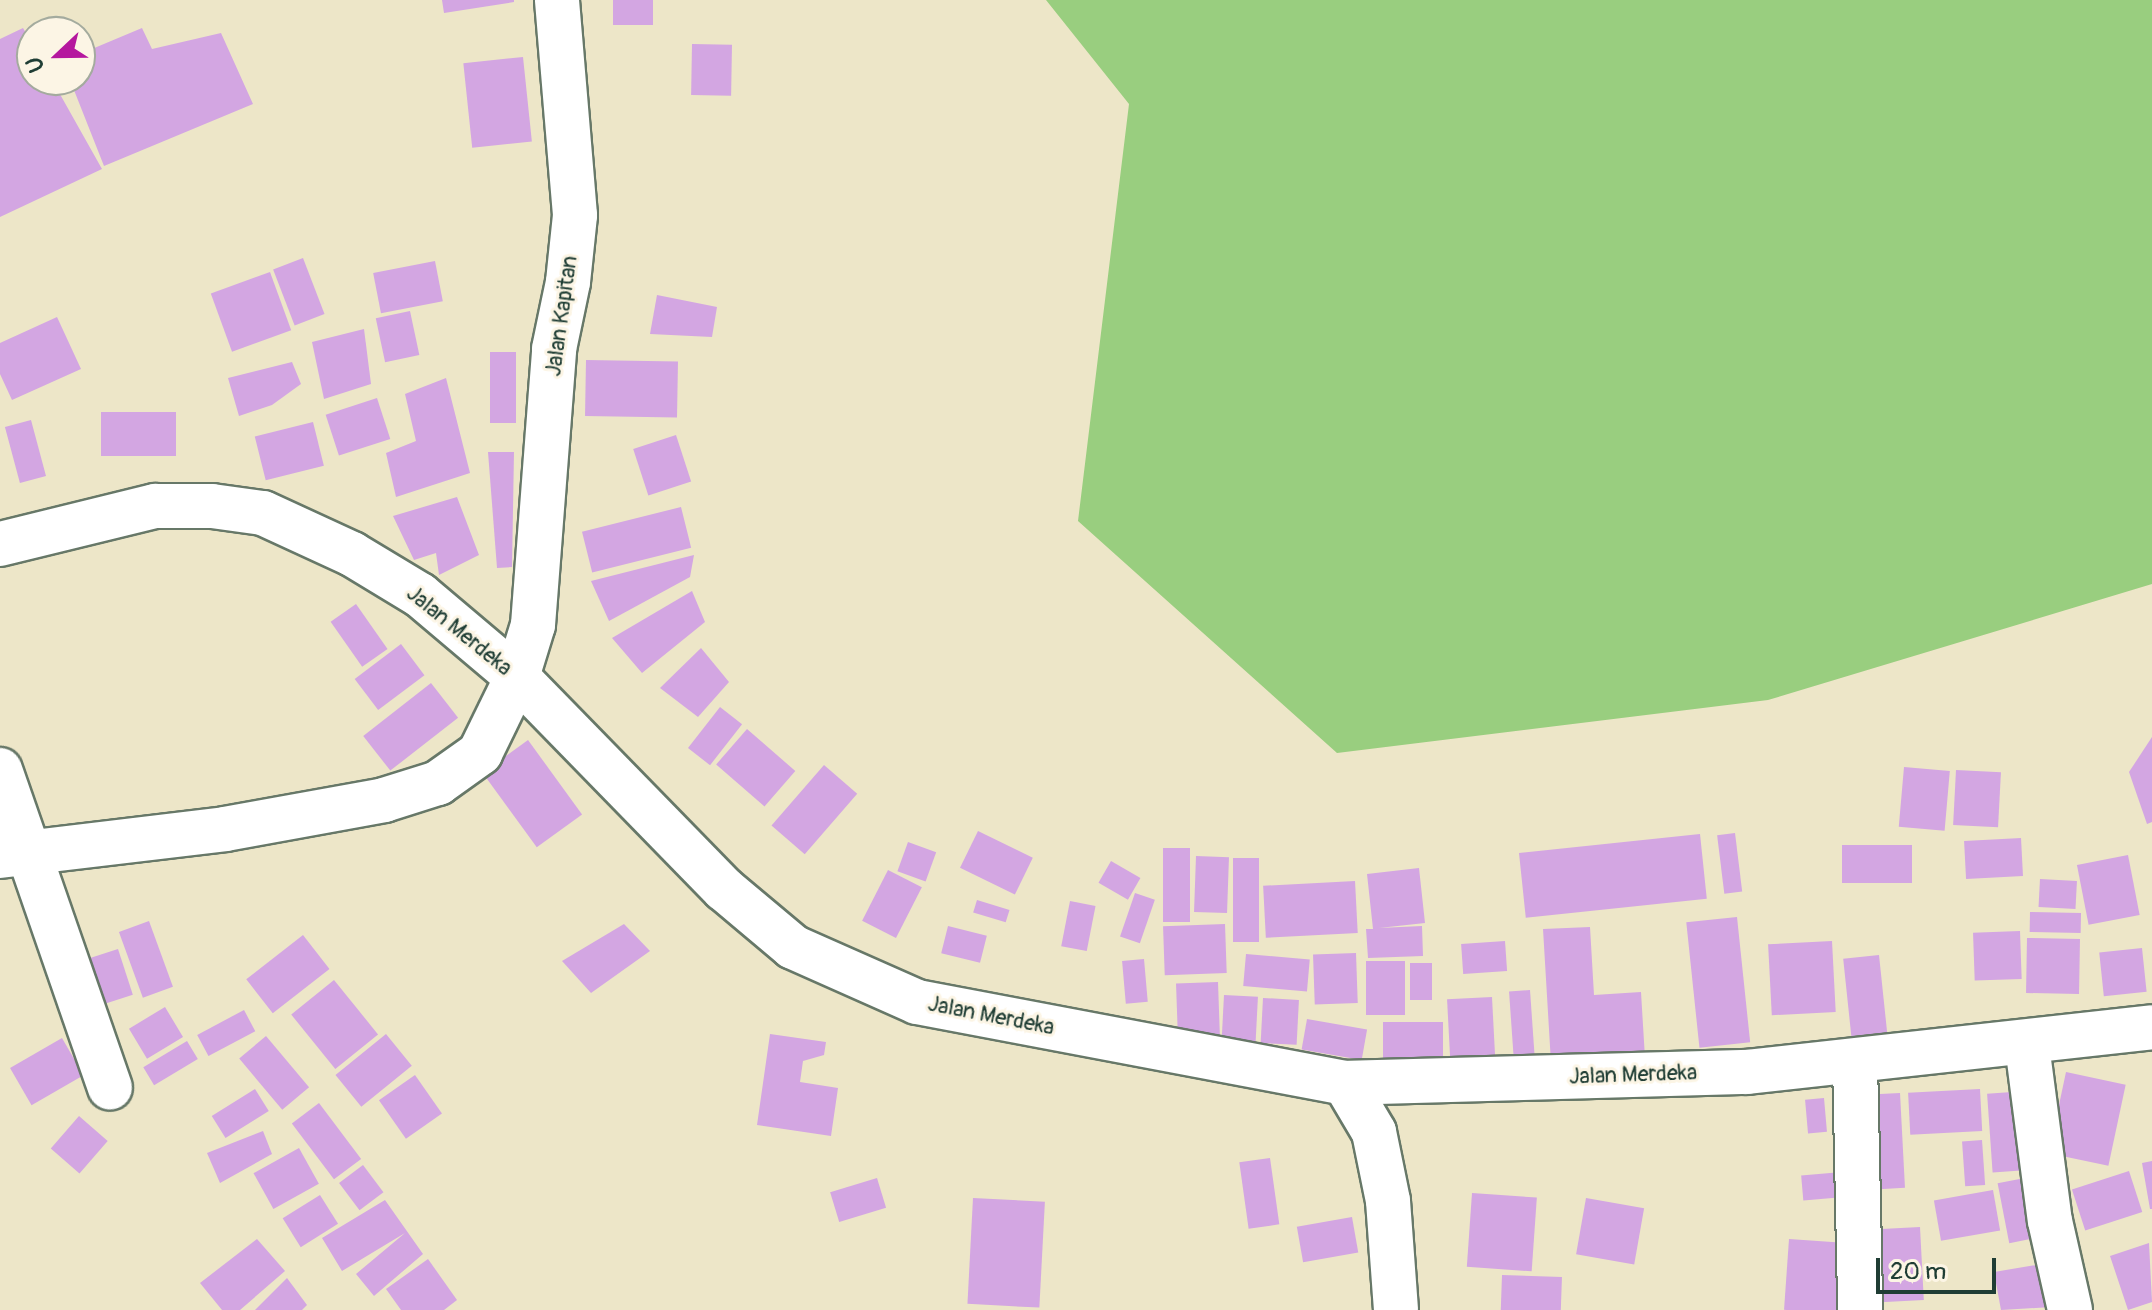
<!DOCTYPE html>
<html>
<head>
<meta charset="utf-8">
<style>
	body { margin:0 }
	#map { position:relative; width:2152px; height:1310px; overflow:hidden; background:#ede6c8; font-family:Pangolin,sans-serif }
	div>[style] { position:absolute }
	.green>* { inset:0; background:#99ce7f }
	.building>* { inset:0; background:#d3a6e2; transform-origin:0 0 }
	.roads { filter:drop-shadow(2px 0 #677868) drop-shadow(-2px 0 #677868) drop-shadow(0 2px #677868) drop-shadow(0 -2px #677868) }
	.minor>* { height:44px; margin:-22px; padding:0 22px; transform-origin:22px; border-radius:22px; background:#fff }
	span { translate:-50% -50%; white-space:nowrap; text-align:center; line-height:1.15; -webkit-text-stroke:6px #fcf5e5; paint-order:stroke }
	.street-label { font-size:22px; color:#1f3d34 }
	.north { position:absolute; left:16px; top:16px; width:80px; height:80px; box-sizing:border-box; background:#fcf5e5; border:2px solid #a4ab9e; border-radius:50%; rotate:248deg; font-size:22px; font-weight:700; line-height:32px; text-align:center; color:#1f3d34 }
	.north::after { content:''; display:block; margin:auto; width:28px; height:36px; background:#b5179e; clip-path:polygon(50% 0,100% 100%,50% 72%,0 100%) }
	.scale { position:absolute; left:1876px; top:1258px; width:120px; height:36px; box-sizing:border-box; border:4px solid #1f3d34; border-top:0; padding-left:10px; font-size:24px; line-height:28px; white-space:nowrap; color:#1f3d34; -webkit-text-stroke:6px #fcf5e5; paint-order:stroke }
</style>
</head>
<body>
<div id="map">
	<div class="green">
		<div style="clip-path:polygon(1046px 0,2152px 0,2152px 584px,1768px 700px,1337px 753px,1078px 521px,1129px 104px)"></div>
	</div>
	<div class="building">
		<div style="clip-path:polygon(442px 0,514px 0,514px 2px,444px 13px)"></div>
		<div style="left:613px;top:0;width:40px;height:25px"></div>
		<div style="clip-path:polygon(23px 28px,32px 43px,32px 80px,52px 80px,102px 169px,0 217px,0 39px)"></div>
		<div style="clip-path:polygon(142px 28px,152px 49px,221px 33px,253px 104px,104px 166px,70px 80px,80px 80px,80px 54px)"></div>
		<div style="left:692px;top:44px;width:40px;height:51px;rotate:1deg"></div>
		<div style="left:523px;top:57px;width:85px;height:60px;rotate:84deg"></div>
		<div style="left:303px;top:258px;width:60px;height:32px;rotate:69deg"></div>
		<div style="left:435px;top:261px;width:41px;height:63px;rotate:79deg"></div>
		<div style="left:270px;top:272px;width:62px;height:63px;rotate:70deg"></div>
		<div style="clip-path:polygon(657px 295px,717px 307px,712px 337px,650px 334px)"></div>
		<div style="left:410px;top:311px;width:45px;height:35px;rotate:78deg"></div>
		<div style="clip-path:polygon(57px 317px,81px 369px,12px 400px,0 374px,0 343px)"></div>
		<div style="clip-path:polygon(364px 329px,371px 384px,324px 399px,312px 342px)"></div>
		<div style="left:490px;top:352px;width:26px;height:71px"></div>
		<div style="left:586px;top:360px;width:92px;height:56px;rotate:1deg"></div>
		<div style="clip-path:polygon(292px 362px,301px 384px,272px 405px,239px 416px,228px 378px)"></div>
		<div style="clip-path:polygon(446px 378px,470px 473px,396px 497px,386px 453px,416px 441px,405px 394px)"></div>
		<div style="left:377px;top:398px;width:43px;height:54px;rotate:72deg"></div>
		<div style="left:101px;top:412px;width:75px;height:44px"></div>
		<div style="left:31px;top:420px;width:58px;height:27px;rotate:75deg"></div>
		<div style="left:313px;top:422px;width:45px;height:60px;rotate:76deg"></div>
		<div style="left:676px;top:435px;width:49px;height:45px;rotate:72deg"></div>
		<div style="clip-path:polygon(488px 452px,514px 452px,512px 567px,497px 568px)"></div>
		<div style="clip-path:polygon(457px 497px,479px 555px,439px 575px,436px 553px,414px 560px,393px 516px)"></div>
		<div style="left:681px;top:507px;width:42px;height:102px;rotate:76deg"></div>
		<div style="clip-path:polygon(694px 555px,690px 577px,609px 621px,591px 581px)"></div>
		<div style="clip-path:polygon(692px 591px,705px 622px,642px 673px,612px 638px)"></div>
		<div style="left:356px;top:604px;width:55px;height:31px;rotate:55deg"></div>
		<div style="left:401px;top:644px;width:39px;height:58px;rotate:53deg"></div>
		<div style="clip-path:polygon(701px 648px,729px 682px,698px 717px,660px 688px)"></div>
		<div style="left:431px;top:683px;width:44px;height:86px;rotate:52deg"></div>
		<div style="left:720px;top:707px;width:28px;height:52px;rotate:38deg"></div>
		<div style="left:747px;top:729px;width:64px;height:47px;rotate:41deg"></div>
		<div style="clip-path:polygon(2152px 737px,2152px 822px,2147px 824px,2129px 772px)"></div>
		<div style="left:528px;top:740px;width:92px;height:56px;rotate:54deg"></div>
		<div style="left:824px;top:765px;width:44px;height:80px;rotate:41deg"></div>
		<div style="left:1904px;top:767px;width:46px;height:60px;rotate:5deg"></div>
		<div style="left:1956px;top:770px;width:45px;height:55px;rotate:3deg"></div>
		<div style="left:978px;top:831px;width:61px;height:41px;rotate:26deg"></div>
		<div style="left:1735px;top:833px;width:59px;height:18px;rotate:83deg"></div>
		<div style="left:1700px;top:834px;width:65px;height:182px;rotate:84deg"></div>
		<div style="left:2021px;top:838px;width:38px;height:57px;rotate:87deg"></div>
		<div style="left:908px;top:842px;width:30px;height:31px;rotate:20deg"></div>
		<div style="left:1842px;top:845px;width:70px;height:38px"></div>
		<div style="left:1163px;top:848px;width:27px;height:74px"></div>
		<div style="left:2128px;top:855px;width:61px;height:52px;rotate:79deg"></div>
		<div style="left:1196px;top:856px;width:33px;height:56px;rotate:2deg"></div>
		<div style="left:1233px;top:858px;width:26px;height:84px"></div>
		<div style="left:1111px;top:861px;width:34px;height:25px;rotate:30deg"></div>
		<div style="clip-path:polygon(1419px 868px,1425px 923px,1379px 928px,1422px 926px,1423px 956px,1368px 958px,1366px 929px,1373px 929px,1367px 874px)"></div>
		<div style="left:888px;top:870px;width:38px;height:57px;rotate:27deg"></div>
		<div style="left:2040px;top:879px;width:37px;height:28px;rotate:3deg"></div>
		<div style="left:1355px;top:881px;width:52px;height:92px;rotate:87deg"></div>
		<div style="left:1135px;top:893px;width:21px;height:46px;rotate:19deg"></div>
		<div style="left:977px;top:900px;width:34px;height:13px;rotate:17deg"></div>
		<div style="left:1070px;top:901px;width:26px;height:46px;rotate:11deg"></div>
		<div style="left:2030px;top:912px;width:51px;height:20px;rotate:1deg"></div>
		<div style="left:1737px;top:917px;width:126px;height:51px;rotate:84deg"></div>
		<div style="left:149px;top:921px;width:70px;height:32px;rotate:70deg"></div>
		<div style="clip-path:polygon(624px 924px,650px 951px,591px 993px,562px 961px)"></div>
		<div style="left:1225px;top:924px;width:49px;height:62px;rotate:88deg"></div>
		<div style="left:948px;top:926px;width:40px;height:28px;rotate:14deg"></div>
		<div style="clip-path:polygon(1590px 927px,1594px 995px,1641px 992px,1645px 1058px,1551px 1063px,1543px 929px)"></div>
		<div style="left:2020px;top:931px;width:48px;height:47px;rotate:88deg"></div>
		<div style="left:303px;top:935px;width:43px;height:72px;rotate:52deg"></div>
		<div style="left:2027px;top:938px;width:53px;height:55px;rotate:1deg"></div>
		<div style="left:1505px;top:941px;width:30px;height:44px;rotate:86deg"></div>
		<div style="left:1832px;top:941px;width:71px;height:64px;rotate:87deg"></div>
		<div style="left:2142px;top:948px;width:44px;height:43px;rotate:84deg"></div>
		<div style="left:118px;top:949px;width:48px;height:35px;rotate:72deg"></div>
		<div style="left:1356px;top:953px;width:50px;height:43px;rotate:88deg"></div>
		<div style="left:1246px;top:954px;width:64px;height:32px;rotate:5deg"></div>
		<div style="left:1879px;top:955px;width:78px;height:36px;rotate:84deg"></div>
		<div style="left:1144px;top:959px;width:43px;height:22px;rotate:85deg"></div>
		<div style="left:1366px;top:961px;width:39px;height:54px"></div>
		<div style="left:1410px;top:963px;width:22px;height:37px"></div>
		<div style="left:334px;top:980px;width:70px;height:55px;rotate:51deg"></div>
		<div style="left:1218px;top:982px;width:58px;height:42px;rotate:88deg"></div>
		<div style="left:1530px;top:990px;width:74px;height:21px;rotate:86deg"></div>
		<div style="left:1224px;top:995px;width:34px;height:47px;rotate:3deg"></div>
		<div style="left:1492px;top:997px;width:64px;height:45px;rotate:87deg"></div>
		<div style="left:1263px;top:998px;width:36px;height:45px;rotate:3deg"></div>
		<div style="left:165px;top:1007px;width:35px;height:42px;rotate:59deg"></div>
		<div style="left:244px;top:1010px;width:24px;height:53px;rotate:62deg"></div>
		<div style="left:1307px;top:1019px;width:61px;height:31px;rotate:10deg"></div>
		<div style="left:1383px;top:1022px;width:60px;height:36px"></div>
		<div style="left:386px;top:1034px;width:41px;height:65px;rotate:51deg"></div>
		<div style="clip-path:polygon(770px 1034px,826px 1042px,824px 1055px,803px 1061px,800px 1082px,838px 1088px,831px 1136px,757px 1125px)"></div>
		<div style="left:266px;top:1036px;width:67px;height:35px;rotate:50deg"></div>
		<div style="left:62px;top:1038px;width:43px;height:60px;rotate:60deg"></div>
		<div style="left:187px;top:1041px;width:21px;height:51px;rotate:59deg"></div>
		<div style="left:2066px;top:1072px;width:61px;height:83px;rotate:12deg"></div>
		<div style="left:415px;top:1075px;width:47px;height:44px;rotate:55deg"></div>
		<div style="left:255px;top:1089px;width:26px;height:51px;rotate:58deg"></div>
		<div style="left:1980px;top:1089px;width:42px;height:72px;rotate:87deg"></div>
		<div style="left:2026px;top:1091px;width:79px;height:39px;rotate:86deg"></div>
		<div style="left:1900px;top:1093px;width:95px;height:35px;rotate:87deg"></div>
		<div style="left:1824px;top:1098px;width:34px;height:19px;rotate:85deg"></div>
		<div style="left:319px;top:1103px;width:70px;height:34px;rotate:53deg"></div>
		<div style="left:79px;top:1116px;width:38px;height:43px;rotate:41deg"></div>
		<div style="clip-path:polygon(263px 1131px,272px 1154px,220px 1183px,207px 1153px)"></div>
		<div style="left:1982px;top:1140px;width:45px;height:20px;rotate:86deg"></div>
		<div style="left:299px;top:1148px;width:41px;height:52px;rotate:61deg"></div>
		<div style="left:1270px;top:1158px;width:67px;height:31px;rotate:82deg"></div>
		<div style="clip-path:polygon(2152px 1161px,2152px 1209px,2150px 1209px,2142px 1163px)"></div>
		<div style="left:363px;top:1165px;width:34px;height:30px;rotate:53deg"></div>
		<div style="left:2129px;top:1171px;width:43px;height:60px;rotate:72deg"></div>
		<div style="left:1842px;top:1172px;width:25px;height:41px;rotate:85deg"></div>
		<div style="left:2030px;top:1177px;width:61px;height:33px;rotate:79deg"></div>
		<div style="left:877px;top:1178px;width:31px;height:49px;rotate:73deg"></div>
		<div style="left:1993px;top:1190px;width:41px;height:60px;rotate:80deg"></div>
		<div style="left:1472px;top:1193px;width:65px;height:74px;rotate:4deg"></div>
		<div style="left:320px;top:1195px;width:34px;height:44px;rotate:58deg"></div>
		<div style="left:973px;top:1198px;width:72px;height:106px;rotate:3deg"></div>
		<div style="left:1586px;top:1198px;width:59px;height:57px;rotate:10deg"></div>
		<div style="clip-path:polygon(385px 1200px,423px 1254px,374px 1296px,356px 1274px,405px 1233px,342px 1271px,322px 1238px)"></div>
		<div style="left:1352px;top:1217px;width:36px;height:56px;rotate:80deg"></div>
		<div style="left:1920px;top:1227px;width:73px;height:53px;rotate:87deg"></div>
		<div style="clip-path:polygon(257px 1239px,285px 1271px,240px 1310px,222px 1310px,200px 1283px)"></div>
		<div style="left:1789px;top:1239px;width:65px;height:71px;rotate:4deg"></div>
		<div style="clip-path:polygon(2149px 1243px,2152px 1302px,2128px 1310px,2110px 1256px)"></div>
		<div style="clip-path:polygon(428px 1259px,457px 1300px,444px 1310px,401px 1310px,386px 1289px)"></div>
		<div style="clip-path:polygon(2042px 1264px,2051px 1307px,2001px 1310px,1994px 1272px)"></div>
		<div style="left:1502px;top:1275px;width:60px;height:35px;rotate:2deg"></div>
		<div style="clip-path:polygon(287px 1278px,307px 1305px,302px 1310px,255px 1310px)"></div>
	</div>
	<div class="roads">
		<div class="minor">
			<div style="left:0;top:544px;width:160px;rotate:-13.8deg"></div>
			<div style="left:155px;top:506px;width:57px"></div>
			<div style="left:212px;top:506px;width:51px;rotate:7.8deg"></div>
			<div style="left:263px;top:513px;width:98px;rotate:24.7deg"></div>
			<div style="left:352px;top:554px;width:79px;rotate:31.1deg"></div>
			<div style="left:420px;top:595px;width:127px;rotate:40.2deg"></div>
			<div style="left:517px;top:677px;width:296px;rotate:45.7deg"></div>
			<div style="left:724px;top:889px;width:90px;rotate:40deg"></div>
			<div style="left:793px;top:947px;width:136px;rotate:23.9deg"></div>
			<div style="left:917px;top:1002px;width:436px;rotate:10.7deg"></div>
			<div style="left:1345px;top:1083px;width:402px;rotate:-1.6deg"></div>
			<div style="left:1747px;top:1072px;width:407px;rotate:-6.3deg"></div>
			<div style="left:0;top:770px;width:336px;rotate:70.9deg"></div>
			<div style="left:0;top:856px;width:227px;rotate:-6.8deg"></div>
			<div style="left:225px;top:829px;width:162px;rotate:-10.3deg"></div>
			<div style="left:384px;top:800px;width:57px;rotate:-17.5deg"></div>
			<div style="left:438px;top:783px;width:52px;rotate:-35.5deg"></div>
			<div style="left:480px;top:753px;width:85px;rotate:-64deg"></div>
			<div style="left:517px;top:677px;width:54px;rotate:-72.9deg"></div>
			<div style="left:533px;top:625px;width:277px;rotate:-85.6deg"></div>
			<div style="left:554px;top:349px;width:68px;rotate:-78.2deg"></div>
			<div style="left:568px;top:282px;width:67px;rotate:-84deg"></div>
			<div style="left:575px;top:215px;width:216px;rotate:-94.8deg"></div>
			<div style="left:2027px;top:1045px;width:177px;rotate:82.6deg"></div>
			<div style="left:2050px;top:1221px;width:91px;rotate:77.3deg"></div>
			<div style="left:1855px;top:1061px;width:249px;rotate:88.8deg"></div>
			<div style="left:1345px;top:1083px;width:57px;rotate:59.4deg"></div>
			<div style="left:1374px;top:1132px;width:70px;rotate:78.5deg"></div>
			<div style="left:1388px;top:1201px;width:109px;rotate:85.8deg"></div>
		</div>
	</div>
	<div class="street-label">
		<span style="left:562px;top:316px;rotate:-82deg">Jalan Kapitan</span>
		<span style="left:459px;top:631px;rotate:39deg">Jalan Merdeka</span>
		<span style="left:991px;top:1016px;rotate:11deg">Jalan Merdeka</span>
		<span style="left:1633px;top:1075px;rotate:-2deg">Jalan Merdeka</span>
	</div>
	<div class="north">U</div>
	<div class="scale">20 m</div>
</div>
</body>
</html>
